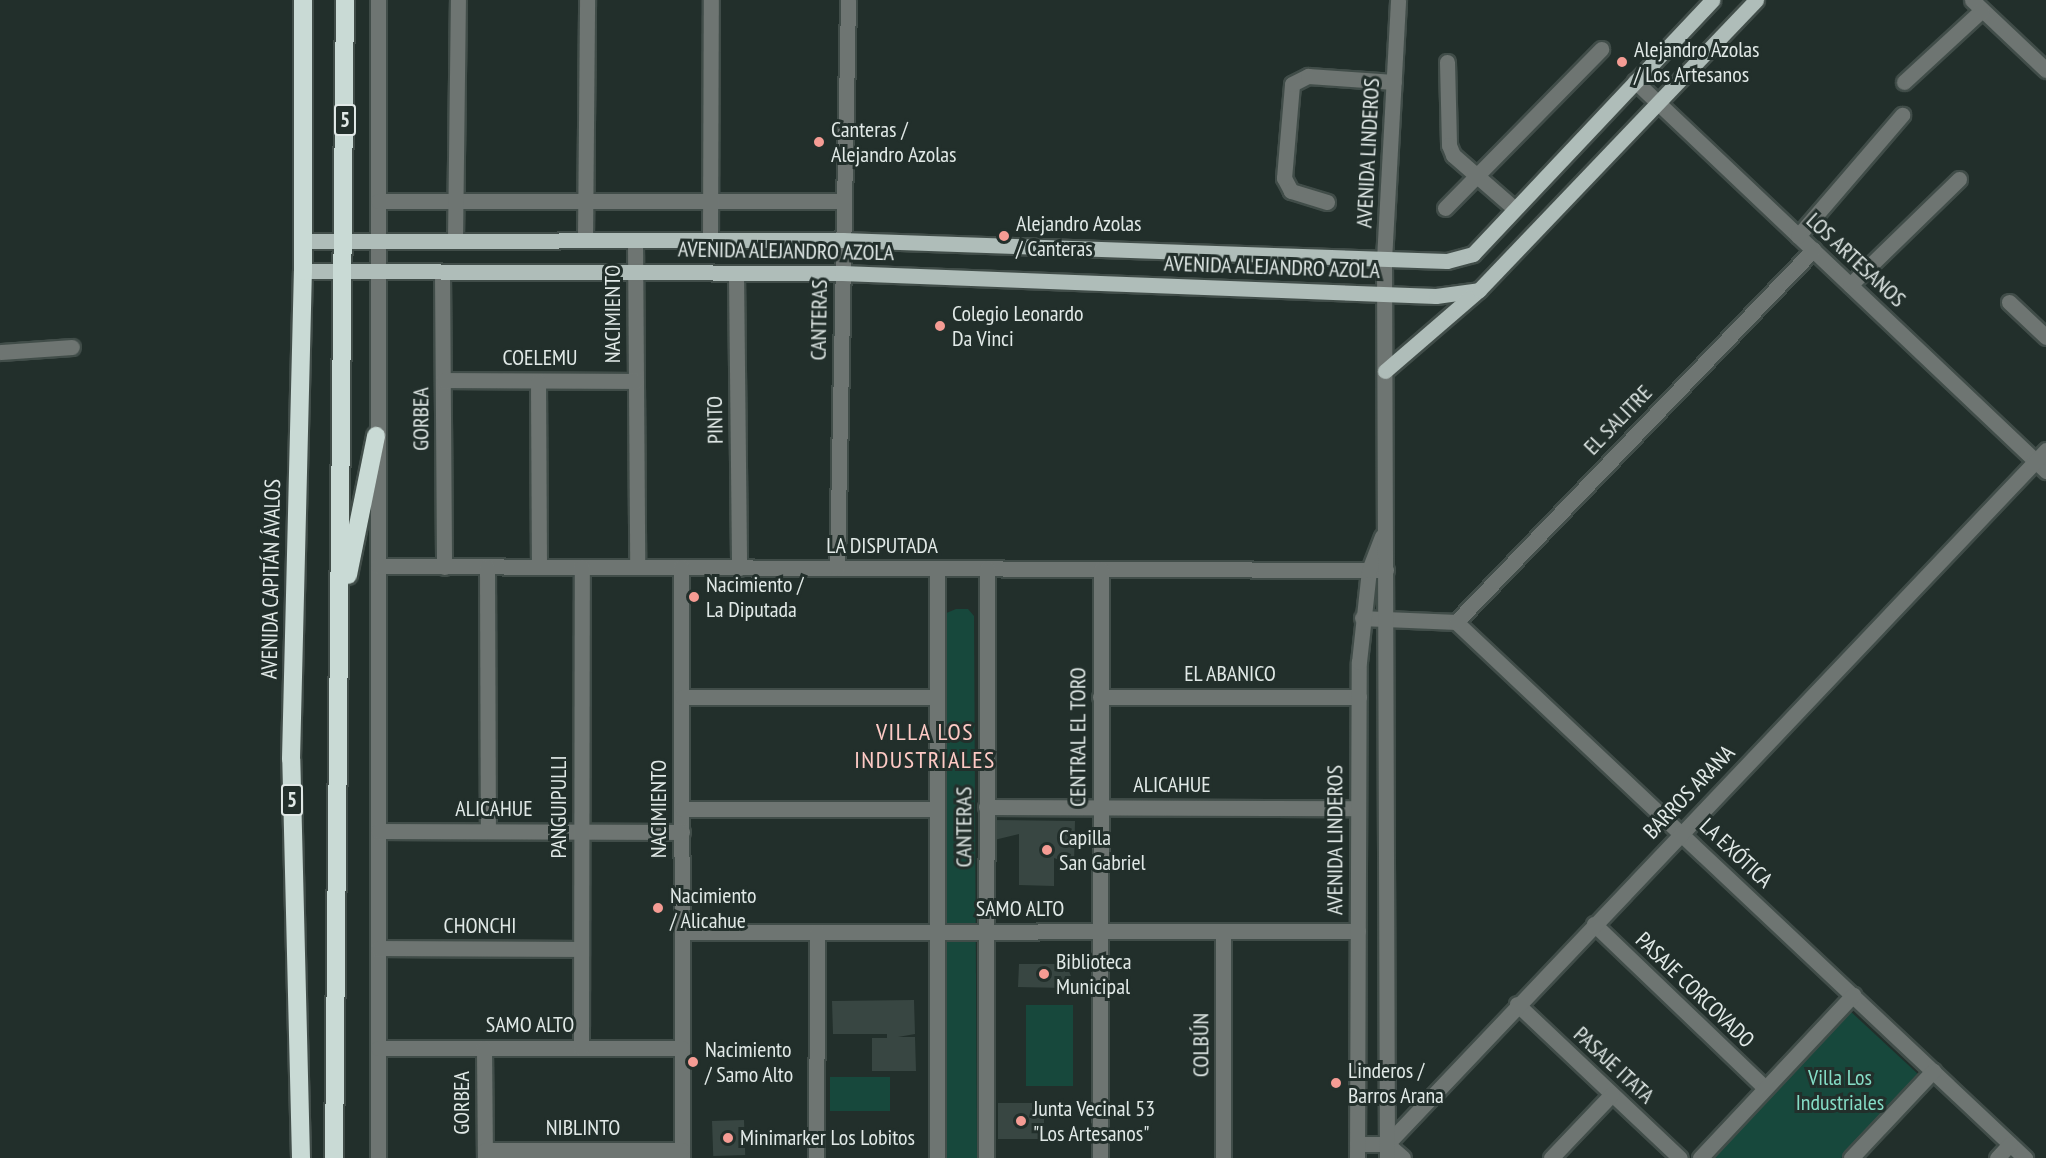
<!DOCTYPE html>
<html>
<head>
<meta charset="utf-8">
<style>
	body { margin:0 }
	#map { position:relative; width:2046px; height:1158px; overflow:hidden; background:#222f2b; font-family:"PT Sans Narrow",sans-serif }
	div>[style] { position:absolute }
	.green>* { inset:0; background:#17483c; transform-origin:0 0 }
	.building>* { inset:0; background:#384642; transform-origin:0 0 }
	.roads { filter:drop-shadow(2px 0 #414d49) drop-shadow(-2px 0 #414d49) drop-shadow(0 2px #414d49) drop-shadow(0 -2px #414d49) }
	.minor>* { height:15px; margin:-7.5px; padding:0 7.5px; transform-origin:7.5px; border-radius:7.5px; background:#6e7572 }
	.major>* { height:15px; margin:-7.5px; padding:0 7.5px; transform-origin:7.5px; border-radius:7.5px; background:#afbdb9 }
	.highway>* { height:18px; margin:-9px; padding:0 9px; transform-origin:9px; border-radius:9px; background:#c9dad5 }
	.dots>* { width:16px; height:16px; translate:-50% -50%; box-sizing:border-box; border:3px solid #222f2b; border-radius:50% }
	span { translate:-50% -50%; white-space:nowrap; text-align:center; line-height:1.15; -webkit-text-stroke:6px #222f2b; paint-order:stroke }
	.shield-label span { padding:2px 4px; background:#222f2b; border:2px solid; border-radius:4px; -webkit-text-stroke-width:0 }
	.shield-label { font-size:21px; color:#e1e9e7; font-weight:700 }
	.poi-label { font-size:22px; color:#e1e9e7 }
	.left { translate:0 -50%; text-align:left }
	.street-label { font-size:22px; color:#e1e9e7 }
	.park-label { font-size:22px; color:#85ddc6 }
	.neighbourhood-label { font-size:24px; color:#fecac5; letter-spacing:1.5px }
</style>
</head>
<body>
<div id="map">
	<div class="green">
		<div style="clip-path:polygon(956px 609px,968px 609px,974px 616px,977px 1158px,945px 1158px,944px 614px)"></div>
		<div style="left:1026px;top:1005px;width:47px;height:81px"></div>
		<div style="clip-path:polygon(1849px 1010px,1919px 1075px,1841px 1158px,1710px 1158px)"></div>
		<div style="left:830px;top:1077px;width:60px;height:34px"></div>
	</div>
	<div class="building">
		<div style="clip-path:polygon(991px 820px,1075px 821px,1074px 865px,1054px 858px,1054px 886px,1019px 885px,1019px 834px,990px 841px)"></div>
		<div style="clip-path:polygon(1019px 964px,1066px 964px,1071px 976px,1065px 979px,1065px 988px,1018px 987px)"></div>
		<div style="clip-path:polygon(914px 1000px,915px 1034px,898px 1037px,915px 1037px,916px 1071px,872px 1071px,872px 1038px,887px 1038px,887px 1034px,833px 1034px,832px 1001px)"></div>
		<div style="left:998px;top:1103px;width:46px;height:36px"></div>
		<div style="left:744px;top:1120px;width:35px;height:32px;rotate:88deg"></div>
	</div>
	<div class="roads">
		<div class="minor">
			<div style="left:378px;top:0;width:1158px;rotate:90deg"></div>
			<div style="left:1972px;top:0;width:102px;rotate:43.4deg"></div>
			<div style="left:1447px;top:62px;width:83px;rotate:88.6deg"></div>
			<div style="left:1449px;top:145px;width:11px;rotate:68deg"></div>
			<div style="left:1453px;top:155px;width:82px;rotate:41.1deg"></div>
			<div style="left:1635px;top:81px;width:567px;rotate:43.5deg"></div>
			<div style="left:1904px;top:82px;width:106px;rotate:-42.7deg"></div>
			<div style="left:378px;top:201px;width:465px"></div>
			<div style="left:1327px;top:202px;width:38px;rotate:-163deg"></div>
			<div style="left:1291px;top:191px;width:15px;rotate:-118deg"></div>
			<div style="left:1284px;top:178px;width:94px;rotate:-85.1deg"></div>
			<div style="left:1292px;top:84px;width:18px;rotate:-27deg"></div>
			<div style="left:1308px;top:76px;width:86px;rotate:4deg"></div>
			<div style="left:1445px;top:208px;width:223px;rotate:-45.5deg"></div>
			<div style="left:1798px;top:236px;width:160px;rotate:-49.3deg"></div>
			<div style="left:455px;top:240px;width:240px;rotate:-89.3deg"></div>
			<div style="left:585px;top:240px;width:240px;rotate:-89.5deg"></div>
			<div style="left:635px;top:240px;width:327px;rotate:89.6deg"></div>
			<div style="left:710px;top:240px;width:240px;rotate:-89.8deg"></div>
			<div style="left:442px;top:272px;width:295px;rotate:89.6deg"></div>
			<div style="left:736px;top:273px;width:295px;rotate:89.4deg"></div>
			<div style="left:1850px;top:285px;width:152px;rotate:-44.2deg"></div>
			<div style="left:2009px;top:302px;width:51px;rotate:43.4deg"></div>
			<div style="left:0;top:352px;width:72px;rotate:-4deg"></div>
			<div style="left:443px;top:380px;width:193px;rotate:0.3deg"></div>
			<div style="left:538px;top:381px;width:186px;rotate:89.7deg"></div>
			<div style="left:378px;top:566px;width:1008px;rotate:0.23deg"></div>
			<div style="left:487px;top:567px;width:264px;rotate:89.8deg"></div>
			<div style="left:681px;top:567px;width:591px;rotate:89.9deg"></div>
			<div style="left:837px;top:568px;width:568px;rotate:-88.89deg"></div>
			<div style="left:1362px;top:618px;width:94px;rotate:2.4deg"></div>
			<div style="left:1456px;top:622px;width:782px;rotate:43.29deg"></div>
			<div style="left:1456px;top:622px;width:516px;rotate:-46.18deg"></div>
			<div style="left:682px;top:697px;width:255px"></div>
			<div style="left:1100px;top:697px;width:259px"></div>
			<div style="left:986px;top:807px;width:372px;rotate:0.2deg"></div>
			<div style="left:682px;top:809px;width:255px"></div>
			<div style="left:378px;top:831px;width:304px;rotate:0.2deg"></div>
			<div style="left:1594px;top:924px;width:237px;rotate:43.8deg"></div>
			<div style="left:682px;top:932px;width:676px;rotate:-0.08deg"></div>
			<div style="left:378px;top:948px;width:203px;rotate:0.3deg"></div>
			<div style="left:1517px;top:1004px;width:224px;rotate:43.4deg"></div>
			<div style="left:378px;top:1048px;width:304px"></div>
			<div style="left:484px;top:1048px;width:110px;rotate:89.5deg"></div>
			<div style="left:581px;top:1048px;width:481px;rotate:-89.9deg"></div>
			<div style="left:1357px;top:1144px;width:30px"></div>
			<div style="left:1387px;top:1144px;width:957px;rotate:-46.48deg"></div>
			<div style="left:1387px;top:1144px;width:21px;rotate:41deg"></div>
			<div style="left:485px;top:1150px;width:197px"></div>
			<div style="left:816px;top:1158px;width:226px;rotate:-89.7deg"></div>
			<div style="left:937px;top:1158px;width:590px;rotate:-90deg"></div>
			<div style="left:986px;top:1158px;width:590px;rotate:-89.9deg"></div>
			<div style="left:1100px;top:1158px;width:589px;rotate:-89.9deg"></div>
			<div style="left:1223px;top:1158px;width:227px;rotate:-90deg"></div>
			<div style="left:1357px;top:1158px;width:496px;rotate:-89.8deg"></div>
			<div style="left:1359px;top:662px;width:93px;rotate:-83.8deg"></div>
			<div style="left:1369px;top:570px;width:36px;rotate:-69deg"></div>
			<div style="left:1387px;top:1158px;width:898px;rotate:-90.19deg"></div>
			<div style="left:1384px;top:260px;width:260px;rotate:-86.9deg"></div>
			<div style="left:1551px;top:1158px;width:88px;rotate:-46.4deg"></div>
			<div style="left:1700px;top:1158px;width:224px;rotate:-46.8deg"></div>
			<div style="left:1851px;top:1158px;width:120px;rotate:-46.7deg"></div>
			<div style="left:1997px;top:1158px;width:19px;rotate:-47deg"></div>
		</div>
		<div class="major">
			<div style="left:302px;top:241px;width:540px;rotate:-0.11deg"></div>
			<div style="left:842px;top:240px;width:605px;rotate:1.99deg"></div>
			<div style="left:1447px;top:261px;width:27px;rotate:-15deg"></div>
			<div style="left:1473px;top:254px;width:349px;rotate:-46.7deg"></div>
			<div style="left:303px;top:271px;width:539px;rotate:0.21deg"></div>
			<div style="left:842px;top:273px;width:594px;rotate:2.22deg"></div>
			<div style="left:1436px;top:296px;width:43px;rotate:-7.9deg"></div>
			<div style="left:1385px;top:371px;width:124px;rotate:-40.8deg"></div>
			<div style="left:1479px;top:290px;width:401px;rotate:-46.3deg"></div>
		</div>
		<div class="highway">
			<div style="left:348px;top:575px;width:142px;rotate:-78.6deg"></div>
			<div style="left:301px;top:1158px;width:399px;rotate:-91.4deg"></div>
			<div style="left:291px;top:759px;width:488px;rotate:-88.6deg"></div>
			<div style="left:303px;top:271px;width:271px;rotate:-90deg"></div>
			<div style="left:334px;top:1158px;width:1158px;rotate:-89.46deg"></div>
		</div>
	</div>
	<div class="dots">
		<div style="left:1622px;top:62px;background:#f59c94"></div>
		<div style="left:819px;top:142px;background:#f59c94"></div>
		<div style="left:1004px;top:236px;background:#f59c94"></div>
		<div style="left:940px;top:326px;background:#f59c94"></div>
		<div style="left:694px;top:597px;background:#f59c94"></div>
		<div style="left:1047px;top:850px;background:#f59c94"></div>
		<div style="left:658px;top:908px;background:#f59c94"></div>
		<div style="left:1044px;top:974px;background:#f59c94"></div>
		<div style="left:693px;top:1062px;background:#f59c94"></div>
		<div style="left:1336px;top:1083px;background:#f59c94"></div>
		<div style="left:1021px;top:1121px;background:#f59c94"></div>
		<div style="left:728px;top:1138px;background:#f59c94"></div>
	</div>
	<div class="shield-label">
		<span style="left:345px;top:120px">5</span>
		<span style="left:292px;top:800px">5</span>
	</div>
	<div class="poi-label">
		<span class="left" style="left:1634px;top:62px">Alejandro Azolas<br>/ Los Artesanos</span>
		<span class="left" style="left:831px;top:142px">Canteras /<br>Alejandro Azolas</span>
		<span class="left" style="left:1016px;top:236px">Alejandro Azolas<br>/ Canteras</span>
		<span class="left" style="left:952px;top:326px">Colegio Leonardo<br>Da Vinci</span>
		<span class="left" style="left:706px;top:597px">Nacimiento /<br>La Diputada</span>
		<span class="left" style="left:1059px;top:850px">Capilla<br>San Gabriel</span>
		<span class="left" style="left:670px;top:908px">Nacimiento<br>/ Alicahue</span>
		<span class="left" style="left:1056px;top:974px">Biblioteca<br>Municipal</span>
		<span class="left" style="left:705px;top:1062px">Nacimiento<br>/ Samo Alto</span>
		<span class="left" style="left:1348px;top:1083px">Linderos /<br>Barros Arana</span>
		<span class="left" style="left:1033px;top:1121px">Junta Vecinal 53<br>"Los Artesanos"</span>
		<span class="left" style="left:740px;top:1138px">Minimarker Los Lobitos</span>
	</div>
	<div class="street-label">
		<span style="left:1368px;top:153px;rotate:-87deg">AVENIDA LINDEROS</span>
		<span style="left:786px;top:251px;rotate:1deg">AVENIDA ALEJANDRO AZOLA</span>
		<span style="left:1856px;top:260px;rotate:43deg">LOS ARTESANOS</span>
		<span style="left:1272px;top:267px;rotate:2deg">AVENIDA ALEJANDRO AZOLA</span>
		<span style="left:613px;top:314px;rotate:-90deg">NACIMIENTO</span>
		<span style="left:819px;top:320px;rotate:-89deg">CANTERAS</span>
		<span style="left:540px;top:358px">COELEMU</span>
		<span style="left:421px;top:419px;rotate:-90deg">GORBEA</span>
		<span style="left:715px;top:420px;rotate:-91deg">PINTO</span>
		<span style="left:1618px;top:420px;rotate:-46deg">EL SALITRE</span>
		<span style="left:882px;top:546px">LA DISPUTADA</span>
		<span style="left:271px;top:579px;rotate:-89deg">AVENIDA CAPITÁN ÁVALOS</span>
		<span style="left:1230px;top:674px">EL ABANICO</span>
		<span style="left:1078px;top:737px;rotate:-90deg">CENTRAL EL TORO</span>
		<span style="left:1172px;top:785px">ALICAHUE</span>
		<span style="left:1689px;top:792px;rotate:-46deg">BARROS ARANA</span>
		<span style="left:559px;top:807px;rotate:-90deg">PANGUIPULLI</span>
		<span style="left:494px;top:809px">ALICAHUE</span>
		<span style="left:659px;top:809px;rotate:-90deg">NACIMIENTO</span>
		<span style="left:964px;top:827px;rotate:-90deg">CANTERAS</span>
		<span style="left:1335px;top:840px;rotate:-90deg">AVENIDA LINDEROS</span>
		<span style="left:1736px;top:853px;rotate:43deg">LA EXÓTICA</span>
		<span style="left:1020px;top:909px">SAMO ALTO</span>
		<span style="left:480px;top:926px">CHONCHI</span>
		<span style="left:1695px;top:990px;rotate:44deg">PASAJE CORCOVADO</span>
		<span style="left:530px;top:1025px">SAMO ALTO</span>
		<span style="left:1201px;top:1045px;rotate:-90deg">COLBÚN</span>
		<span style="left:1614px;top:1065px;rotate:43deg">PASAJE ITATA</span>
		<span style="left:462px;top:1103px;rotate:-90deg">GORBEA</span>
		<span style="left:583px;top:1128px">NIBLINTO</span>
	</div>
	<div class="park-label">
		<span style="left:1840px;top:1090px">Villa Los<br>Industriales</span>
	</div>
	<div class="neighbourhood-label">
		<span style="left:925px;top:746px">VILLA LOS<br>INDUSTRIALES</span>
	</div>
</div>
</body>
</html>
